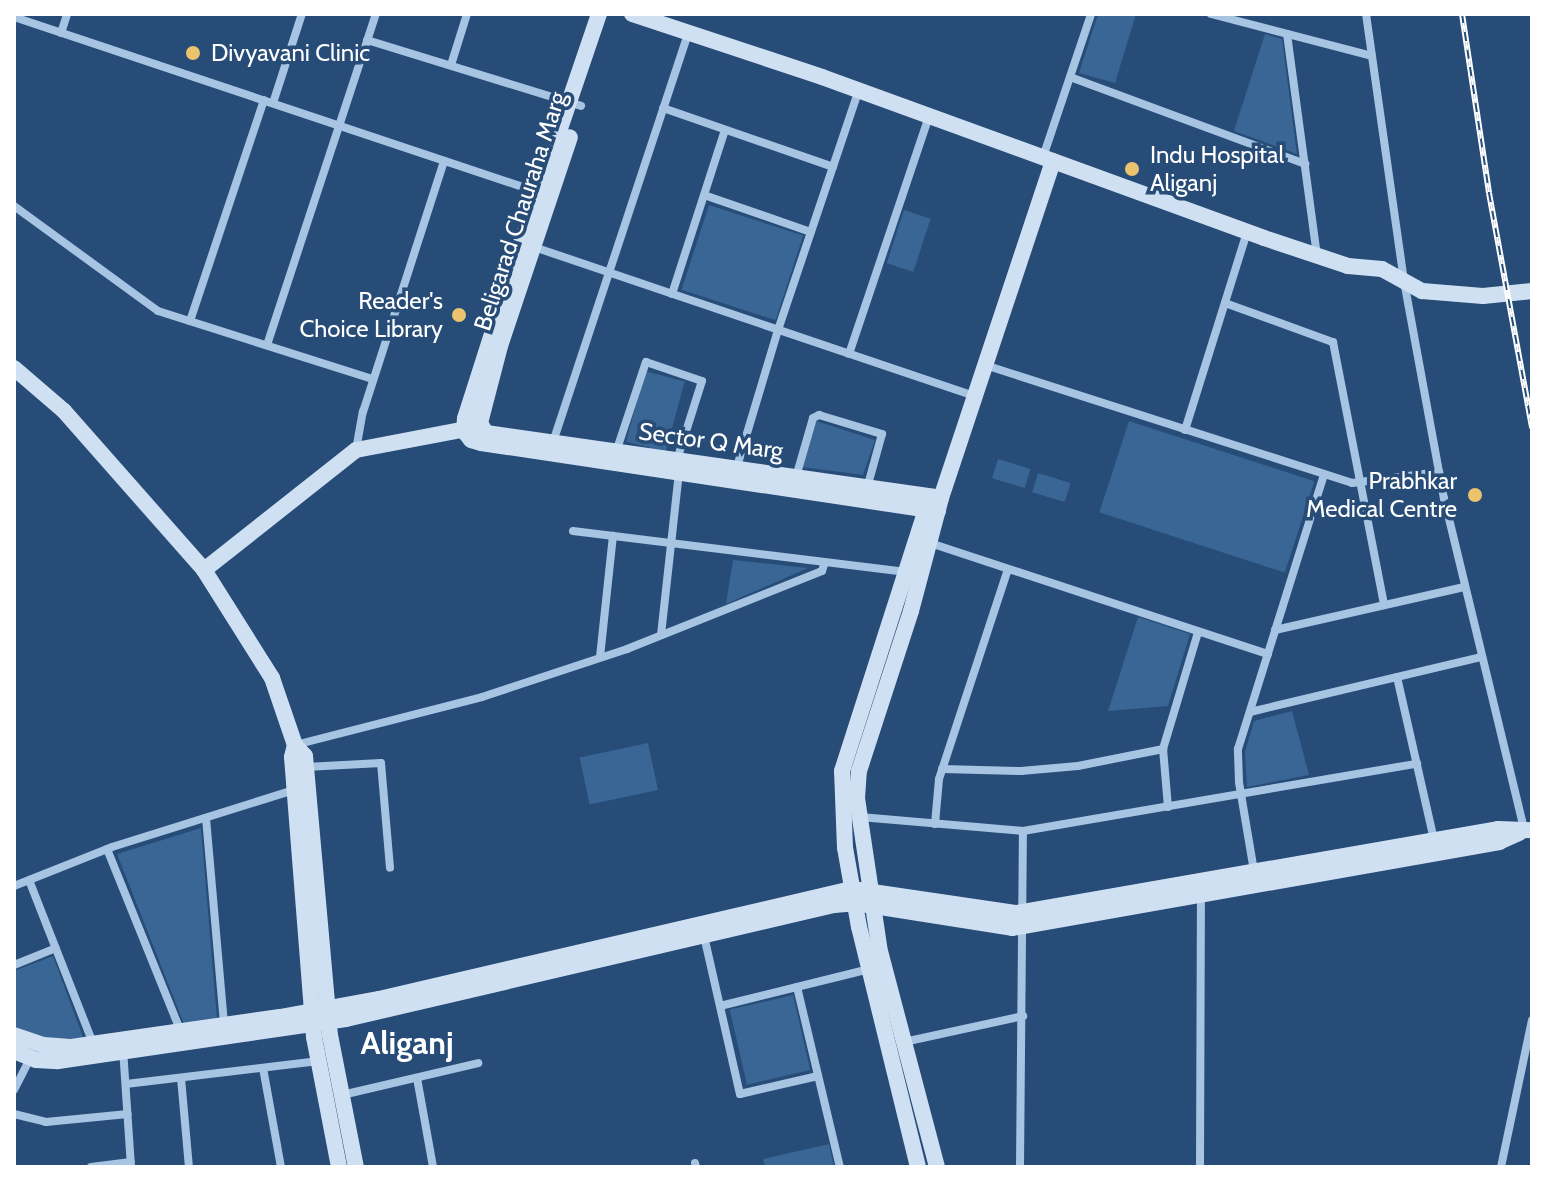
<!DOCTYPE html>
<html>
<head>
<meta charset="utf-8">
<style>
	body { margin:0 }
	#map { position:relative; width:1546px; height:1181px; overflow:hidden; background:#264c77; font-family:Cabin,sans-serif }
	div>[style] { position:absolute }
	.green>* { inset:0; background:#396694; transform-origin:0 0 }
	.street>* { height:8px; margin:-4px; padding:0 4px; transform-origin:4px; border-radius:4px; background:#a7c4e2 }
	.secondary>* { height:16px; margin:-8px; padding:0 8px; transform-origin:8px; border-radius:8px; background:#d0e0f3 }
	.rail>* { height:6px; margin-top:-3px; transform-origin:0; background:repeating-linear-gradient(90deg,#264c77 0 9px,#fff 0 18px); box-sizing:border-box; border-block:2px solid #fff }
	.dots>* { width:22px; height:22px; translate:-50% -50%; box-sizing:border-box; border:4px solid #264c77; border-radius:50% }
	span { translate:-50% -50%; white-space:nowrap; text-align:center; line-height:1.15; -webkit-text-stroke:7px #264c77; paint-order:stroke }
	.poi-label { font-size:24px; color:#fff }
	.left { translate:0 -50%; text-align:left }
	.right { translate:-100% -50%; text-align:right }
	.street-label { font-size:24px; color:#fff }
	.district-label { font-size:32px; color:#fff; font-weight:700 }
	.frame { position:absolute; inset:0; border:16px solid #fff; pointer-events:none }
</style>
</head>
<body>
<div id="map">
	<div class="green">
		<div style="clip-path:polygon(1098px 14px,1136px 14px,1115px 83px,1079px 73px)"></div>
		<div style="clip-path:polygon(1265px 34px,1282px 39px,1297px 154px,1234px 131px)"></div>
		<div style="left:709px;top:205px;width:99px;height:89px;rotate:18deg"></div>
		<div style="left:904px;top:210px;width:28px;height:56px;rotate:18deg"></div>
		<div style="left:645px;top:371px;width:41px;height:73px;rotate:15deg"></div>
		<div style="clip-path:polygon(816px 421px,875px 440px,863px 475px,802px 467px)"></div>
		<div style="left:1129px;top:421px;width:195px;height:96px;rotate:18deg"></div>
		<div style="left:998px;top:459px;width:34px;height:20px;rotate:17deg"></div>
		<div style="left:1038px;top:473px;width:34px;height:20px;rotate:17deg"></div>
		<div style="clip-path:polygon(733px 560px,808px 568px,726px 604px)"></div>
		<div style="clip-path:polygon(1138px 617px,1190px 634px,1168px 706px,1108px 711px)"></div>
		<div style="clip-path:polygon(1292px 711px,1309px 775px,1247px 787px,1245px 752px,1254px 721px)"></div>
		<div style="left:648px;top:743px;width:48px;height:70px;rotate:78deg"></div>
		<div style="clip-path:polygon(201px 828px,217px 1019px,184px 1024px,117px 854px)"></div>
		<div style="clip-path:polygon(53px 956px,83px 1037px,47px 1041px,14px 1026px,14px 971px)"></div>
		<div style="left:793px;top:995px;width:77px;height:65px;rotate:77deg"></div>
		<div style="clip-path:polygon(829px 1144px,834px 1167px,765px 1167px,763px 1159px)"></div>
	</div>
	<div class="street">
		<div style="left:1211px;top:14px;width:166px;rotate:14.6deg"></div>
		<div style="left:1366px;top:14px;width:270px;rotate:81.9deg"></div>
		<div style="left:1404px;top:281px;width:221px;rotate:79.6deg"></div>
		<div style="left:1444px;top:498px;width:341px;rotate:76.4deg"></div>
		<div style="left:14px;top:17px;width:552px;rotate:18.47deg"></div>
		<div style="left:61px;top:33px;width:20px;rotate:-72deg"></div>
		<div style="left:1287px;top:34px;width:223px;rotate:82.3deg"></div>
		<div style="left:367px;top:40px;width:224px;rotate:17.1deg"></div>
		<div style="left:451px;top:65px;width:53px;rotate:-72.6deg"></div>
		<div style="left:1070px;top:77px;width:251px;rotate:20.3deg"></div>
		<div style="left:273px;top:103px;width:94px;rotate:-72deg"></div>
		<div style="left:663px;top:108px;width:180px;rotate:19.1deg"></div>
		<div style="left:1043px;top:157px;width:151px;rotate:-71.4deg"></div>
		<div style="left:704px;top:195px;width:113px;rotate:19.1deg"></div>
		<div style="left:14px;top:206px;width:178px;rotate:36.1deg"></div>
		<div style="left:158px;top:311px;width:225px;rotate:17.6deg"></div>
		<div style="left:534px;top:247px;width:465px;rotate:18.7deg"></div>
		<div style="left:672px;top:294px;width:172px;rotate:-72.1deg"></div>
		<div style="left:1225px;top:303px;width:115px;rotate:19.9deg"></div>
		<div style="left:1333px;top:342px;width:268px;rotate:79deg"></div>
		<div style="left:190px;top:321px;width:233px;rotate:-71.5deg"></div>
		<div style="left:267px;top:345px;width:348px;rotate:-71.8deg"></div>
		<div style="left:849px;top:354px;width:251px;rotate:-71.4deg"></div>
		<div style="left:985px;top:365px;width:386px;rotate:17.8deg"></div>
		<div style="left:1352px;top:483px;width:88px;rotate:-7.2deg"></div>
		<div style="left:1185px;top:430px;width:207px;rotate:-72.6deg"></div>
		<div style="left:553px;top:442px;width:431px;rotate:-71.7deg"></div>
		<div style="left:356px;top:450px;width:39px;rotate:-80deg"></div>
		<div style="left:363px;top:412px;width:264px;rotate:-72.1deg"></div>
		<div style="left:616px;top:452px;width:95px;rotate:-71.6deg"></div>
		<div style="left:646px;top:362px;width:59px;rotate:18.7deg"></div>
		<div style="left:702px;top:381px;width:83px;rotate:107.6deg"></div>
		<div style="left:736px;top:470px;width:146px;rotate:-73.3deg"></div>
		<div style="left:778px;top:330px;width:253px;rotate:-71.4deg"></div>
		<div style="left:796px;top:477px;width:61px;rotate:-73.9deg"></div>
		<div style="left:813px;top:418px;width:7px;rotate:-27deg"></div>
		<div style="left:819px;top:415px;width:66px;rotate:16.8deg"></div>
		<div style="left:882px;top:434px;width:56px;rotate:105.5deg"></div>
		<div style="left:573px;top:531px;width:336px;rotate:7deg"></div>
		<div style="left:927px;top:542px;width:359px;rotate:18.2deg"></div>
		<div style="left:1275px;top:630px;width:194px;rotate:-12.8deg"></div>
		<div style="left:661px;top:635px;width:163px;rotate:-83.7deg"></div>
		<div style="left:600px;top:657px;width:122px;rotate:-83.9deg"></div>
		<div style="left:1397px;top:677px;width:167px;rotate:77.2deg"></div>
		<div style="left:1250px;top:712px;width:236px;rotate:-13.4deg"></div>
		<div style="left:295px;top:745px;width:193px;rotate:-14.4deg"></div>
		<div style="left:482px;top:697px;width:153px;rotate:-18.3deg"></div>
		<div style="left:627px;top:649px;width:210px;rotate:-21.8deg"></div>
		<div style="left:822px;top:571px;width:9px;rotate:-72deg"></div>
		<div style="left:306px;top:767px;width:75px;rotate:-3.1deg"></div>
		<div style="left:381px;top:763px;width:105px;rotate:85.1deg"></div>
		<div style="left:942px;top:769px;width:79px;rotate:1.5deg"></div>
		<div style="left:1021px;top:771px;width:57px;rotate:-5deg"></div>
		<div style="left:1078px;top:766px;width:87px;rotate:-11.3deg"></div>
		<div style="left:1168px;top:807px;width:58px;rotate:-94.9deg"></div>
		<div style="left:1163px;top:749px;width:122px;rotate:-73.3deg"></div>
		<div style="left:860px;top:817px;width:164px;rotate:4.9deg"></div>
		<div style="left:1023px;top:831px;width:400px;rotate:-9.7deg"></div>
		<div style="left:206px;top:818px;width:207px;rotate:85deg"></div>
		<div style="left:935px;top:824px;width:45px;rotate:-84.9deg"></div>
		<div style="left:939px;top:779px;width:221px;rotate:-71.8deg"></div>
		<div style="left:107px;top:849px;width:195px;rotate:68deg"></div>
		<div style="left:1254px;top:871px;width:90px;rotate:-99.6deg"></div>
		<div style="left:1239px;top:782px;width:33px;rotate:-92deg"></div>
		<div style="left:1238px;top:749px;width:287px;rotate:-72.6deg"></div>
		<div style="left:29px;top:880px;width:175px;rotate:68.6deg"></div>
		<div style="left:14px;top:886px;width:105px;rotate:-21.7deg"></div>
		<div style="left:112px;top:847px;width:191px;rotate:-17.4deg"></div>
		<div style="left:704px;top:936px;width:162px;rotate:77.2deg"></div>
		<div style="left:740px;top:1094px;width:80px;rotate:-13deg"></div>
		<div style="left:14px;top:965px;width:45px;rotate:-22deg"></div>
		<div style="left:797px;top:987px;width:185px;rotate:76.6deg"></div>
		<div style="left:720px;top:1006px;width:154px;rotate:-13.9deg"></div>
		<div style="left:904px;top:1042px;width:122px;rotate:-12.3deg"></div>
		<div style="left:123px;top:1049px;width:118px;rotate:86.1deg"></div>
		<div style="left:263px;top:1068px;width:101px;rotate:79.7deg"></div>
		<div style="left:181px;top:1078px;width:89px;rotate:84.9deg"></div>
		<div style="left:417px;top:1078px;width:90px;rotate:79.8deg"></div>
		<div style="left:126px;top:1084px;width:194px;rotate:-6.8deg"></div>
		<div style="left:14px;top:1090px;width:36px;rotate:-63deg"></div>
		<div style="left:342px;top:1095px;width:140px;rotate:-13.2deg"></div>
		<div style="left:14px;top:1114px;width:33px;rotate:14deg"></div>
		<div style="left:46px;top:1122px;width:82px;rotate:-5.6deg"></div>
		<div style="left:695px;top:1163px;width:4px;rotate:76deg"></div>
		<div style="left:91px;top:1167px;width:40px;rotate:-7.1deg"></div>
		<div style="left:1020px;top:1167px;width:336px;rotate:-89.5deg"></div>
		<div style="left:1200px;top:1167px;width:273px;rotate:-89.8deg"></div>
		<div style="left:1501px;top:1167px;width:150px;rotate:-78.1deg"></div>
	</div>
	<div class="secondary">
		<div style="left:599px;top:14px;width:242px;rotate:108.8deg"></div>
		<div style="left:521px;top:243px;width:184px;rotate:107.7deg"></div>
		<div style="left:465px;top:418px;width:13px;rotate:94deg"></div>
		<div style="left:464px;top:431px;width:11px;rotate:52deg"></div>
		<div style="left:471px;top:440px;width:10px;rotate:17deg"></div>
		<div style="left:481px;top:443px;width:462px;rotate:8.5deg"></div>
		<div style="left:632px;top:14px;width:200px;rotate:18.3deg"></div>
		<div style="left:822px;top:77px;width:470px;rotate:20deg"></div>
		<div style="left:1264px;top:238px;width:89px;rotate:18.4deg"></div>
		<div style="left:1348px;top:266px;width:34px;rotate:5deg"></div>
		<div style="left:1382px;top:269px;width:46px;rotate:28.8deg"></div>
		<div style="left:1422px;top:291px;width:61px;rotate:4.7deg"></div>
		<div style="left:1483px;top:296px;width:49px;rotate:-5.8deg"></div>
		<div style="left:14px;top:368px;width:66px;rotate:40.7deg"></div>
		<div style="left:64px;top:411px;width:212px;rotate:48.6deg"></div>
		<div style="left:204px;top:570px;width:128px;rotate:57.8deg"></div>
		<div style="left:272px;top:678px;width:71px;rotate:71.1deg"></div>
		<div style="left:295px;top:745px;width:15px;rotate:48deg"></div>
		<div style="left:305px;top:756px;width:280px;rotate:84.9deg"></div>
		<div style="left:330px;top:1035px;width:135px;rotate:78.9deg"></div>
		<div style="left:480px;top:423px;width:12px;rotate:59deg"></div>
		<div style="left:486px;top:433px;width:459px;rotate:8.1deg"></div>
		<div style="left:480px;top:423px;width:80px;rotate:-75.4deg"></div>
		<div style="left:500px;top:346px;width:220px;rotate:-71.5deg"></div>
		<div style="left:204px;top:570px;width:194px;rotate:-38.3deg"></div>
		<div style="left:356px;top:450px;width:117px;rotate:-10.8deg"></div>
		<div style="left:295px;top:745px;width:12px;rotate:104deg"></div>
		<div style="left:292px;top:757px;width:281px;rotate:85.5deg"></div>
		<div style="left:314px;top:1037px;width:132px;rotate:79.1deg"></div>
		<div style="left:14px;top:1035px;width:31px;rotate:19deg"></div>
		<div style="left:43px;top:1045px;width:28px;rotate:4deg"></div>
		<div style="left:71px;top:1047px;width:211px;rotate:-8.2deg"></div>
		<div style="left:280px;top:1017px;width:101px;rotate:-10.3deg"></div>
		<div style="left:379px;top:999px;width:486px;rotate:-13.1deg"></div>
		<div style="left:852px;top:889px;width:167px;rotate:8.3deg"></div>
		<div style="left:1017px;top:913px;width:488px;rotate:-9.9deg"></div>
		<div style="left:1498px;top:829px;width:34px;rotate:2deg"></div>
		<div style="left:14px;top:1051px;width:24px;rotate:22deg"></div>
		<div style="left:36px;top:1060px;width:22px;rotate:3deg"></div>
		<div style="left:58px;top:1061px;width:291px;rotate:-8.3deg"></div>
		<div style="left:346px;top:1019px;width:501px;rotate:-13.15deg"></div>
		<div style="left:834px;top:905px;width:21px;rotate:-5deg"></div>
		<div style="left:855px;top:903px;width:159px;rotate:9deg"></div>
		<div style="left:1012px;top:928px;width:495px;rotate:-10deg"></div>
		<div style="left:1499px;top:842px;width:22px;rotate:-24deg"></div>
		<div style="left:918px;top:1167px;width:247px;rotate:-103.8deg"></div>
		<div style="left:859px;top:927px;width:80px;rotate:-100deg"></div>
		<div style="left:845px;top:848px;width:77px;rotate:-92.2deg"></div>
		<div style="left:842px;top:771px;width:288px;rotate:-72.2deg"></div>
		<div style="left:937px;top:1167px;width:222px;rotate:-104.8deg"></div>
		<div style="left:880px;top:952px;width:156px;rotate:-98.5deg"></div>
		<div style="left:857px;top:798px;width:27px;rotate:-86deg"></div>
		<div style="left:859px;top:771px;width:168px;rotate:-72deg"></div>
		<div style="left:911px;top:611px;width:117px;rotate:-75.1deg"></div>
		<div style="left:941px;top:498px;width:355px;rotate:-71.6deg"></div>
	</div>
	<div class="rail">
		<div style="left:1462px;top:14px;width:181px;rotate:81.4deg"></div>
		<div style="left:1489px;top:193px;width:239px;rotate:79.6deg"></div>
	</div>
	<div class="dots">
		<div style="left:193px;top:53px;background:#ebc26d"></div>
		<div style="left:1132px;top:169px;background:#ebc26d"></div>
		<div style="left:459px;top:315px;background:#ebc26d"></div>
		<div style="left:1475px;top:495px;background:#ebc26d"></div>
	</div>
	<div class="poi-label">
		<span class="left" style="left:211px;top:53px">Divyavani Clinic</span>
		<span class="left" style="left:1150px;top:169px">Indu Hospital<br>Aliganj</span>
		<span class="right" style="left:443px;top:315px">Reader's<br>Choice Library</span>
		<span class="right" style="left:1457px;top:495px">Prabhkar<br>Medical Centre</span>
	</div>
	<div class="street-label">
		<span style="left:520px;top:211px;rotate:-72deg">Beligarad Chauraha Marg</span>
		<span style="left:711px;top:441px;rotate:8deg">Sector Q Marg</span>
	</div>
	<div class="district-label">
		<span style="left:407px;top:1043px">Aliganj</span>
	</div>
	<div class="frame"></div>
</div>
</body>
</html>
